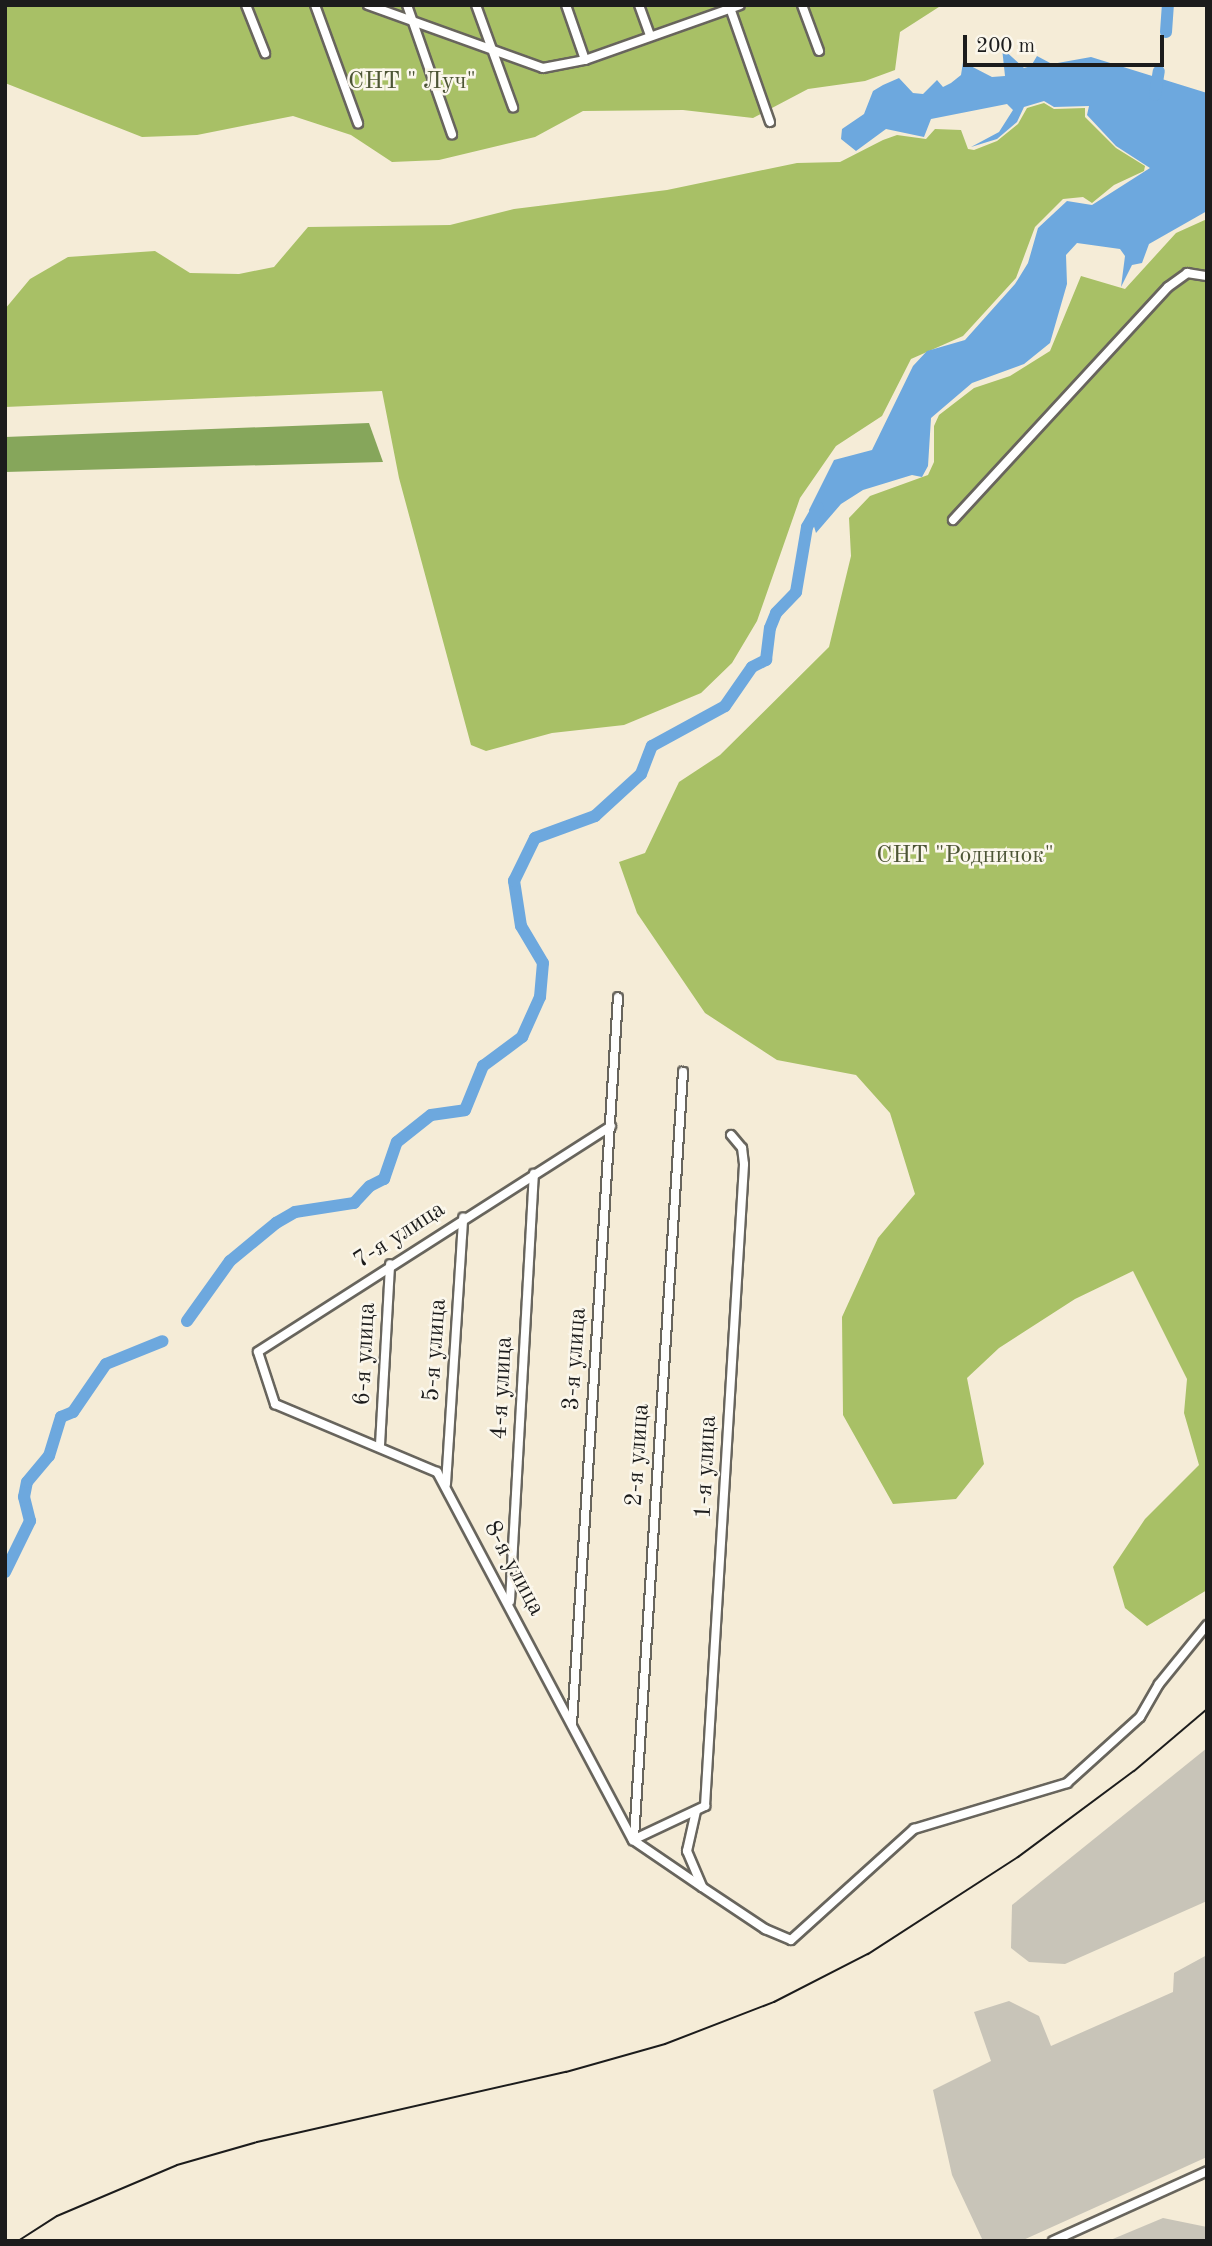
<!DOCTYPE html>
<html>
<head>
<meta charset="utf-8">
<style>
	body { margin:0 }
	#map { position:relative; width:1212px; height:2246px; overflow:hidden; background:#f5ecd7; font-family:"Old Standard TT",serif }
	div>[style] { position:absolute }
	.industrial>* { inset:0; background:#c8c4b8 }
	.green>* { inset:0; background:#a8c066 }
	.forest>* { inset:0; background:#86a65b }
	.water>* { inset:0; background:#6da8de }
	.river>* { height:12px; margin:-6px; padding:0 6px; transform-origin:6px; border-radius:6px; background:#6da8de }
	.roads { filter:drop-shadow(2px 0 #68655d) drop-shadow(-2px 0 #68655d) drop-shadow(0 2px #68655d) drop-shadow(0 -2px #68655d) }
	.minor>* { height:8px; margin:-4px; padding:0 4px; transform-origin:4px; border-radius:4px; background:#fff }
	.rail>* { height:2px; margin:-1px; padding:0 1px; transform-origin:1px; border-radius:1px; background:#1c1c1c }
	span { translate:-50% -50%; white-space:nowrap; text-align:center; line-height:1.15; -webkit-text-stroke:5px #fbf7ec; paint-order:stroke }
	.park-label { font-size:24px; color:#4d5536 }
	.street-label { font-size:24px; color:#1c1c1c }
	.frame { position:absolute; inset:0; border:7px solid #1c1c1c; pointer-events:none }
	.scale { position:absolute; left:963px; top:35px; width:201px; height:32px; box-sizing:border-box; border:4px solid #1c1c1c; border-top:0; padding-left:9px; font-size:21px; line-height:24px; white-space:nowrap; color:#1c1c1c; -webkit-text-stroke:5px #fbf7ec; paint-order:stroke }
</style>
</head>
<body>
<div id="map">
	<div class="industrial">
		<div style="clip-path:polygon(1207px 1748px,1207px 1901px,1065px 1964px,1029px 1962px,1011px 1948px,1012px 1905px)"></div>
		<div style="clip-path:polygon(1207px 1955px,1207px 2157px,1021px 2241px,983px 2241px,952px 2175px,933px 2090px,991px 2061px,974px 2012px,1009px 2001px,1039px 2016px,1051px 2046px,1173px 1992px,1174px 1973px)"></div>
		<div style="clip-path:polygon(1163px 2218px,1207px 2227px,1207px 2241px,1108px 2241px)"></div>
	</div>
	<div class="green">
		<div style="clip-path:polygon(5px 5px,942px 5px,900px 32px,895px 70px,865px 81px,808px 89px,753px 118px,683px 110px,583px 111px,535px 137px,439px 160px,392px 162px,351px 135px,293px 116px,197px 135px,142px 137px,5px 83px)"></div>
		<div style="clip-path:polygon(1044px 103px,1054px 109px,1085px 108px,1085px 117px,1116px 148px,1145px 166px,1144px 171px,1114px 185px,1092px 203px,1083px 197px,1063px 199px,1035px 227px,1016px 278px,963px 336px,911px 359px,882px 416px,836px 446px,800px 498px,757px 621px,732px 663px,701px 693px,624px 725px,552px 733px,486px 751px,471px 745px,399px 478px,382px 391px,5px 407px,5px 309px,30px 279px,68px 257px,155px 251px,190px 273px,239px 274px,274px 267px,308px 227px,450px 225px,514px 209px,667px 190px,797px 163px,840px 162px,883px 140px,897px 135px,926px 139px,935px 129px,961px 130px,968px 149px,974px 150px,997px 141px,1018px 124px,1027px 108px)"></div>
		<div style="clip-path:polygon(1207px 219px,1207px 1590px,1147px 1626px,1125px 1608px,1113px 1567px,1145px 1519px,1199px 1465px,1184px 1413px,1187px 1379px,1133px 1271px,1075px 1299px,999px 1348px,967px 1378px,984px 1464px,956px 1499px,893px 1504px,843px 1415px,842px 1317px,878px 1238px,915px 1194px,890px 1113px,856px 1075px,777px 1060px,705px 1013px,637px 913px,619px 862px,645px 853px,679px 782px,720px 755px,829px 647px,851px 556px,849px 518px,870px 496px,928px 475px,934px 462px,934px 426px,939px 415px,974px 388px,1010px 376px,1050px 351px,1081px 276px,1125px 289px,1176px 233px)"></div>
	</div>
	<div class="forest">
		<div style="clip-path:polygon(369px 423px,383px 462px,5px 472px,5px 437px)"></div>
	</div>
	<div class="water">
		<div style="clip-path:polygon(1002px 48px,1024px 68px,1031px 66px,1037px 56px,1052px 64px,1091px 57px,1207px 93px,1207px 211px,1149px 244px,1142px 263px,1132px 265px,1121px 287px,1125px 256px,1120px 249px,1077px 243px,1066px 255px,1067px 284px,1050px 343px,1024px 364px,972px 383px,931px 418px,928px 466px,922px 477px,912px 475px,863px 490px,841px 504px,816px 533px,809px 510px,834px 460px,872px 450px,913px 366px,927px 351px,965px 340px,1015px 284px,1028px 263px,1038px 228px,1067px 201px,1092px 205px,1150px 168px,1116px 146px,1087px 115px,1089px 106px,1054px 107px,1044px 101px,1024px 107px,1017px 122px,997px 139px,971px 147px,999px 132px,1013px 110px,1007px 104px,931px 119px,924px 137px,886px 129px,856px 151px,841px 139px,842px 129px,864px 114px,873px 91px,883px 85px,899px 78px,913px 93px,923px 94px,937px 80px,943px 87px,951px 83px,961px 75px,963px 62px,992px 77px,1005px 76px)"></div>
	</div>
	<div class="river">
		<div style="left:1166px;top:32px;width:27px;rotate:-86deg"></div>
		<div style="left:1155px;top:95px;width:24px;rotate:-81deg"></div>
		<div style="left:187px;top:1321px;width:74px;rotate:-54.4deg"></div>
		<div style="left:230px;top:1261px;width:60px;rotate:-39.6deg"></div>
		<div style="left:276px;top:1223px;width:22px;rotate:-30deg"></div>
		<div style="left:295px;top:1212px;width:60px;rotate:-8.7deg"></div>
		<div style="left:354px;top:1203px;width:23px;rotate:-47deg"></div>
		<div style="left:370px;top:1186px;width:16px;rotate:-27deg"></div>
		<div style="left:384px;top:1179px;width:39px;rotate:-71deg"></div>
		<div style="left:397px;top:1142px;width:43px;rotate:-38.5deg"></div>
		<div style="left:431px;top:1115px;width:34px;rotate:-8deg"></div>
		<div style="left:465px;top:1110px;width:48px;rotate:-67.8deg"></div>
		<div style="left:483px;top:1066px;width:49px;rotate:-36.6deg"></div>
		<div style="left:522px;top:1037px;width:44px;rotate:-65.8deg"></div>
		<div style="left:540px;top:997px;width:34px;rotate:-85deg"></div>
		<div style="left:543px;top:963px;width:43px;rotate:-120.7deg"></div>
		<div style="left:521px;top:926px;width:46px;rotate:-98.8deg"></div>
		<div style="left:514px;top:881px;width:48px;rotate:-64deg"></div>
		<div style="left:535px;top:838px;width:64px;rotate:-20.1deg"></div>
		<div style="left:595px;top:816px;width:62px;rotate:-42.4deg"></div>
		<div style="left:641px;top:774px;width:30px;rotate:-69deg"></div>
		<div style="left:652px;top:746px;width:83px;rotate:-28.7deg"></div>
		<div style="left:725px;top:706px;width:47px;rotate:-55.3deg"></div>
		<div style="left:752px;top:667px;width:16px;rotate:-27deg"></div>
		<div style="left:766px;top:660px;width:32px;rotate:-83deg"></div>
		<div style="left:770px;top:628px;width:16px;rotate:-68deg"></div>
		<div style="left:776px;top:613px;width:29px;rotate:-46deg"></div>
		<div style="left:796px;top:592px;width:66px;rotate:-80.4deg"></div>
		<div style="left:807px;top:527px;width:22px;rotate:-60deg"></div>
		<div style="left:5px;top:1572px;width:57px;rotate:-63.9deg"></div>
		<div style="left:30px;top:1521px;width:25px;rotate:-104deg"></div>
		<div style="left:24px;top:1497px;width:15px;rotate:-79deg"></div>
		<div style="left:27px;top:1482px;width:34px;rotate:-50deg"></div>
		<div style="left:49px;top:1456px;width:41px;rotate:-72.9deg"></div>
		<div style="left:61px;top:1417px;width:13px;rotate:-23deg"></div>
		<div style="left:73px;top:1412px;width:58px;rotate:-55.5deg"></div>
		<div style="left:106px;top:1364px;width:61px;rotate:-22deg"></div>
	</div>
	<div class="roads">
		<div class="minor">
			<div style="left:246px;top:5px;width:52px;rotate:68.4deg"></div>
			<div style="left:315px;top:5px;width:126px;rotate:70deg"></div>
			<div style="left:368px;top:5px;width:186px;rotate:19.8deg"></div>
			<div style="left:543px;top:68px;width:43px;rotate:-10.8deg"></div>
			<div style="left:585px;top:60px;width:164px;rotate:-19.5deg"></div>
			<div style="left:407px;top:5px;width:137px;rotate:70.8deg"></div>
			<div style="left:476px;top:5px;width:109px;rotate:70.1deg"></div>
			<div style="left:566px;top:5px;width:58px;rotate:70.9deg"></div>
			<div style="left:639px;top:5px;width:32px;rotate:70deg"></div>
			<div style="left:729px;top:5px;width:124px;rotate:70.7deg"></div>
			<div style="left:802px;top:5px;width:49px;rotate:69.7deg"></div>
			<div style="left:953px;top:520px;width:317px;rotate:-47.3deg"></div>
			<div style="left:1168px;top:287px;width:24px;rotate:-36deg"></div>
			<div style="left:1187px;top:273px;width:20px;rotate:9deg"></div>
			<div style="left:611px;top:1126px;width:419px;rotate:147.4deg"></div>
			<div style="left:258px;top:1352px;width:55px;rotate:71.9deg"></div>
			<div style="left:275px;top:1404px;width:176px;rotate:22.8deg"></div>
			<div style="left:437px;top:1472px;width:417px;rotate:62deg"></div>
			<div style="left:633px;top:1840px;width:83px;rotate:34.3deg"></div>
			<div style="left:380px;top:1445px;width:181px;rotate:-86.8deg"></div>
			<div style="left:446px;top:1484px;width:267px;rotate:-86.3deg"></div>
			<div style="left:510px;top:1601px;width:428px;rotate:-86.8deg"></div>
			<div style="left:572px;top:1724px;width:728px;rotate:-86.38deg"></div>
			<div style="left:696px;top:1811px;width:41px;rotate:102.7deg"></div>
			<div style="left:687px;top:1851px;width:39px;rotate:67deg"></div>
			<div style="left:702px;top:1887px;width:76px;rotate:33.7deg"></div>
			<div style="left:765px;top:1929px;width:28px;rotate:23deg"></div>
			<div style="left:791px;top:1940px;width:166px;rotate:-42.1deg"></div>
			<div style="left:914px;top:1829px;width:160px;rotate:-16.7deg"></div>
			<div style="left:1067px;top:1783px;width:98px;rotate:-42.1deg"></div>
			<div style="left:1140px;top:1717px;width:38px;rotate:-60deg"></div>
			<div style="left:1159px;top:1684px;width:76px;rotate:-50.9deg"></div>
			<div style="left:634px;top:1838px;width:768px;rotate:-86.34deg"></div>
			<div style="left:633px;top:1840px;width:80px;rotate:-25.3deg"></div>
			<div style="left:705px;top:1806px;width:643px;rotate:-86.52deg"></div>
			<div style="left:744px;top:1164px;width:16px;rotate:-97deg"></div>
			<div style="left:742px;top:1148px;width:17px;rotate:-130deg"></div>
			<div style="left:1053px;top:2241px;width:169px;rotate:-24.4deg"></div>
		</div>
	</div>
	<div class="rail">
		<div style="left:18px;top:2241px;width:46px;rotate:-32.7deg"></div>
		<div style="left:57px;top:2216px;width:130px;rotate:-23deg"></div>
		<div style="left:177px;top:2165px;width:83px;rotate:-16deg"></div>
		<div style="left:257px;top:2142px;width:317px;rotate:-12.8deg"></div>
		<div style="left:566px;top:2072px;width:103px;rotate:-15.8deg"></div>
		<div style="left:665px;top:2044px;width:117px;rotate:-21.1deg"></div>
		<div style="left:774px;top:2002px;width:106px;rotate:-27.1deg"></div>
		<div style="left:868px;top:1954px;width:179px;rotate:-32.9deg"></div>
		<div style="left:1018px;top:1857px;width:144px;rotate:-36.6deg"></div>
		<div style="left:1134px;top:1771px;width:96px;rotate:-40.3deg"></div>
	</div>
	<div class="park-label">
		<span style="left:412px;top:83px">СНТ " Луч"</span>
		<span style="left:965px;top:857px">СНТ "Родничок"</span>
	</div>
	<div class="street-label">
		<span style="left:400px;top:1236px;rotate:-33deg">7-я улица</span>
		<span style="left:436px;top:1350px;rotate:-86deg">5-я улица</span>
		<span style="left:366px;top:1354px;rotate:-87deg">6-я улица</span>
		<span style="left:576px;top:1359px;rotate:-86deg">3-я улица</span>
		<span style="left:503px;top:1388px;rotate:-87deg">4-я улица</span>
		<span style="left:639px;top:1455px;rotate:-86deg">2-я улица</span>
		<span style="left:707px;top:1467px;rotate:-87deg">1-я улица</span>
		<span style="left:513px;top:1569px;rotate:62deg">8-я улица</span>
	</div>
	<div class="frame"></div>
	<div class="scale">200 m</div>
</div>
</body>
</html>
